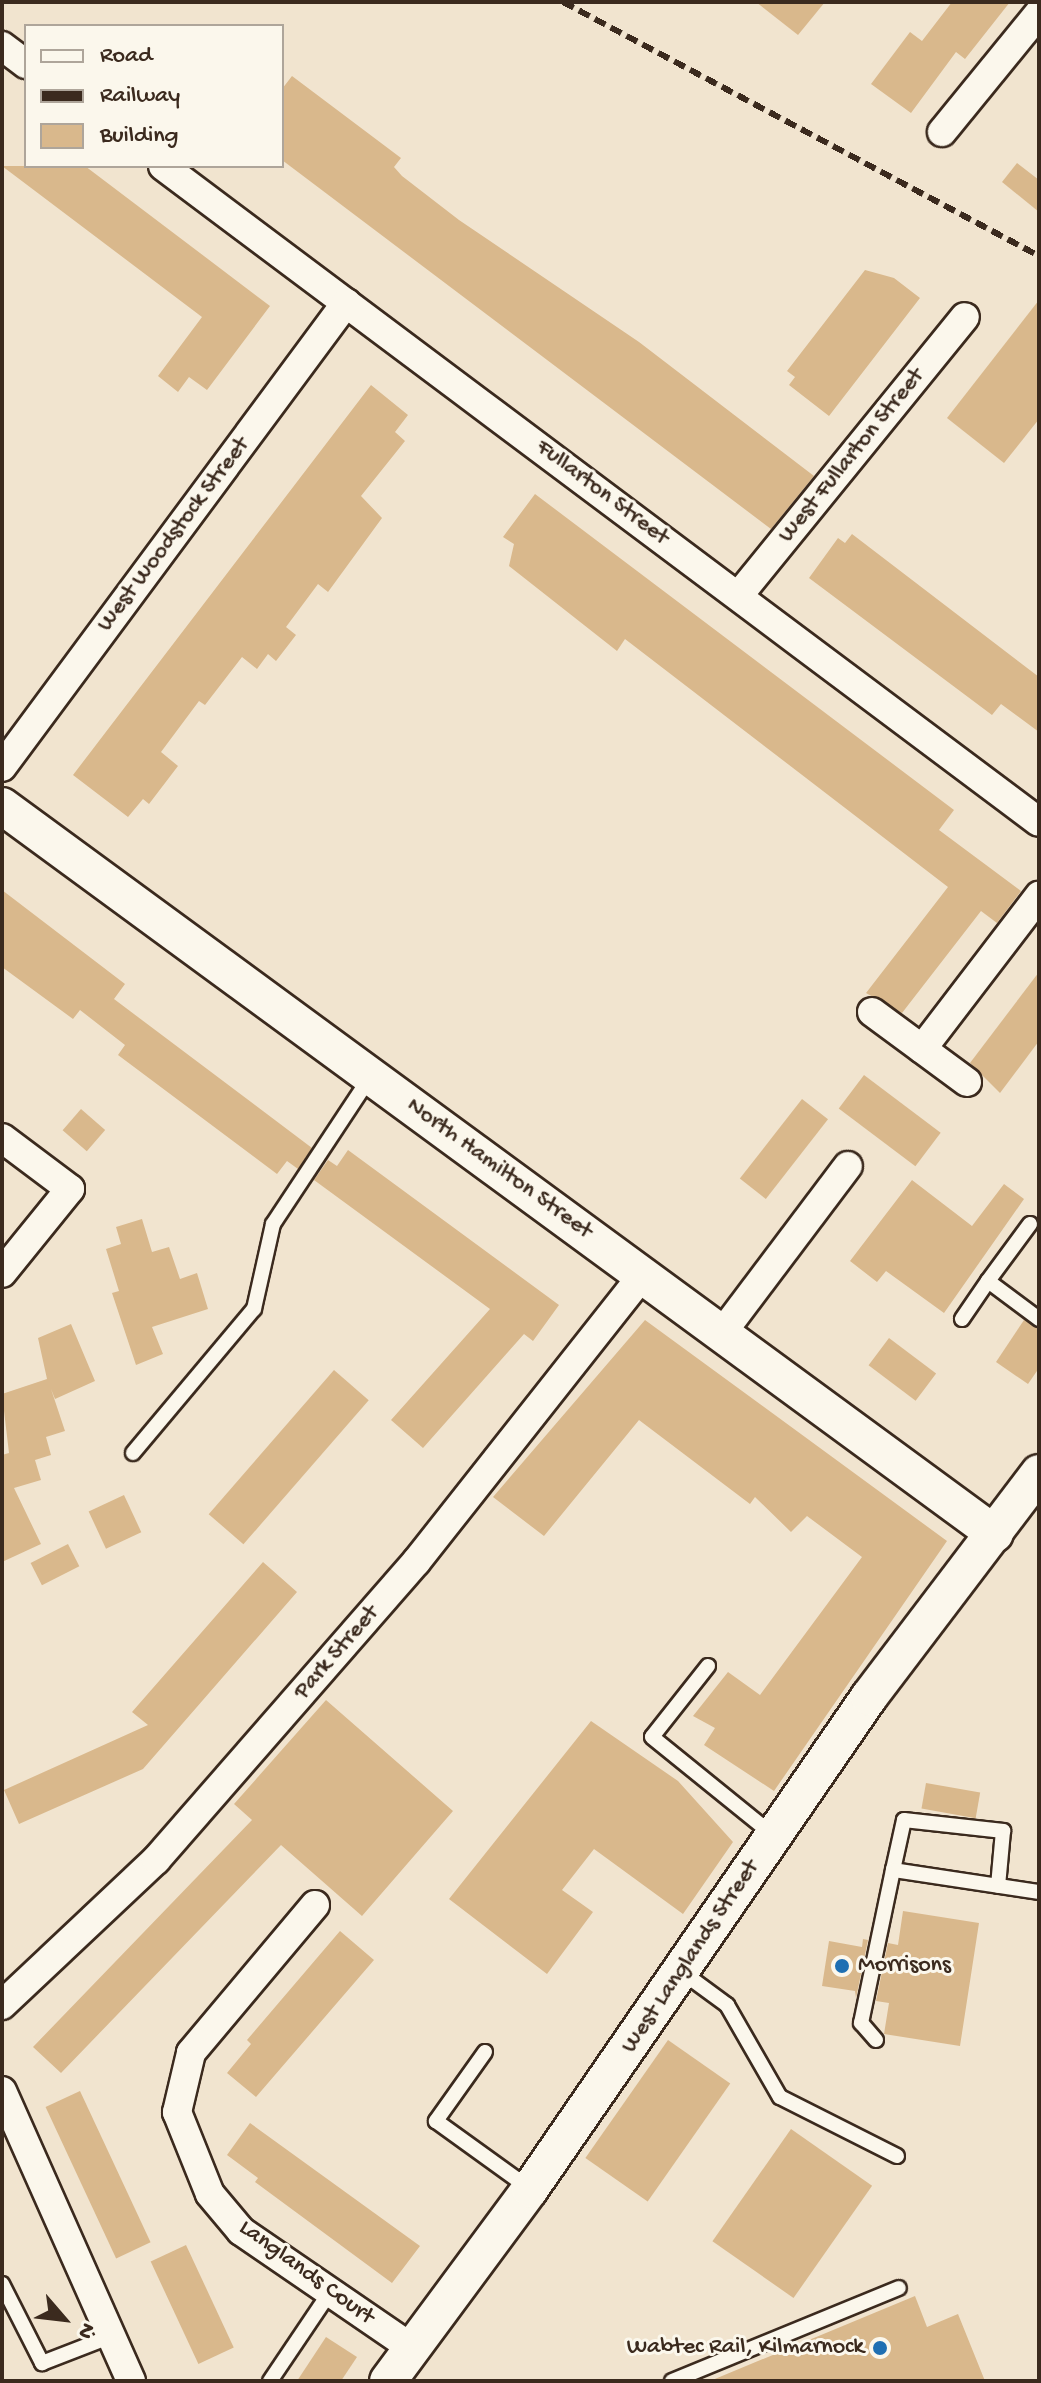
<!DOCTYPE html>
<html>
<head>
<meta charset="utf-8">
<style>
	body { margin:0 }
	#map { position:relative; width:1041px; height:2383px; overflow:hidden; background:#f1e4cf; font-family:"Gochi Hand",sans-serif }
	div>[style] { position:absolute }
	.building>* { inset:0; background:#d9b88c; transform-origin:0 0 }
	.roads { filter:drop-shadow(2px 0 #3b2a1e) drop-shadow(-2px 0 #3b2a1e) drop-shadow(0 2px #3b2a1e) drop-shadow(0 -2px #3b2a1e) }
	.service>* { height:14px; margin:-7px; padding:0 7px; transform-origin:7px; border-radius:7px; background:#fbf7ec }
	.minor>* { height:28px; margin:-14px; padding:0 14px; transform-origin:14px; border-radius:14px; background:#fbf7ec }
	.tertiary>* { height:36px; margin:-18px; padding:0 18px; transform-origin:18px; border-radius:18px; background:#fbf7ec }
	.rail>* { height:6px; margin-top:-3px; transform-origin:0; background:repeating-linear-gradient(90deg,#3b2a1e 0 12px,transparent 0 18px) }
	.dots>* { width:22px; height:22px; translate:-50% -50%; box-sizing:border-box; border:4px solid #fbf7ec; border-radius:50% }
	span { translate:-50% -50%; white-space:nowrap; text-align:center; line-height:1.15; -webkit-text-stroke:6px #fbf7ec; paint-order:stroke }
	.street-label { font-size:24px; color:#3b2a1e }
	.poi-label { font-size:24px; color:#3b2a1e }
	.left { translate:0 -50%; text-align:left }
	.right { translate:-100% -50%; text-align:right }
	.frame { position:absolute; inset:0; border:4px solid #3b2a1e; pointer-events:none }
	.legend { position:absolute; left:24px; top:24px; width:260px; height:144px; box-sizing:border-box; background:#fbf7ec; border:2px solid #aea59a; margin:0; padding:10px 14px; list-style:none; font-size:24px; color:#3b2a1e }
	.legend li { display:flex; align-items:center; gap:16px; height:40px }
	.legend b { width:40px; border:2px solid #aea59a }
	.north { position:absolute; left:24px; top:2279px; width:80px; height:80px; -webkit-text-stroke:6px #fbf7ec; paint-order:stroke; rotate:118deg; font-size:22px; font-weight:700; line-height:32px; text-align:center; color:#3b2a1e }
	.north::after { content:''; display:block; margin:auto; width:28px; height:36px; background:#3b2a1e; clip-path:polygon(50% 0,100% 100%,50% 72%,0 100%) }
</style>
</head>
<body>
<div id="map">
	<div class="building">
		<div style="clip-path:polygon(756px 2px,825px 2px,798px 35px)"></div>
		<div style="clip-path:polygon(952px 2px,1010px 2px,965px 59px,956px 52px,911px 113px,871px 84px,910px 32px,922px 41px)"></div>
		<div style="clip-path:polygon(292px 76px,401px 158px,394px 167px,402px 176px,459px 220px,639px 342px,814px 476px,771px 529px,282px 160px,282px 89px)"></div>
		<div style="clip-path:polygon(1017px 163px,1039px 180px,1039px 212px,1002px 182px)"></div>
		<div style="clip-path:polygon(2px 166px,85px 166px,270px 306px,207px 390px,189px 377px,178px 392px,158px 376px,202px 317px)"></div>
		<div style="clip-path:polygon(865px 270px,894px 278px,920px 298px,829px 416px,789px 385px,795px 377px,787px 371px)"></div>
		<div style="clip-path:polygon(1039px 300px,1039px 419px,1004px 463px,947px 418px)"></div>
		<div style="clip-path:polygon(371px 385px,408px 415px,395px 432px,405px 441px,361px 496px,382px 518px,328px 592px,318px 584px,286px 627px,296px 635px,276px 661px,268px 654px,257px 669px,242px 657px,205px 705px,199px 701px,161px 752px,178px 766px,149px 804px,143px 799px,128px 817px,73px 775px)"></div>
		<div style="clip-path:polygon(535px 494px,954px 810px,939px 830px,1021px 891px,997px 923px,981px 911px,902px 1013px,866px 993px,948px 887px,625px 639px,617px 651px,509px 566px,514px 544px,503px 537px)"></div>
		<div style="clip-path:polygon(852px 534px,1039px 677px,1039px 732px,1001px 704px,992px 715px,809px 578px,838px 538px,845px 543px)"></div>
		<div style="clip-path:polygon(2px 890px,125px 984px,114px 999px,312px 1148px,298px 1169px,287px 1161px,277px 1174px,118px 1055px,125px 1045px,80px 1010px,73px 1019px,2px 967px)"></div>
		<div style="clip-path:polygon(1039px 972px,1039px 1041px,1000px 1093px,970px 1063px)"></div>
		<div style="left:864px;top:1075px;width:96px;height:42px;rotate:37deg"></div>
		<div style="left:802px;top:1099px;width:33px;height:101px;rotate:38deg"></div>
		<div style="left:81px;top:1109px;width:32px;height:28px;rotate:41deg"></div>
		<div style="clip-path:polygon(348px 1150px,559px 1305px,533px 1341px,524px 1334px,423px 1448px,391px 1420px,490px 1309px,314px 1180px,328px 1160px,337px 1166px)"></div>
		<div style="clip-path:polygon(912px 1180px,972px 1226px,1004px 1184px,1024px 1199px,944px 1313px,886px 1271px,877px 1282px,850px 1261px)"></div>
		<div style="clip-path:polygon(142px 1219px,152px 1252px,169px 1247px,180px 1279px,197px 1273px,208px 1309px,152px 1327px,163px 1354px,136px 1365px,112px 1293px,119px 1291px,106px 1249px,121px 1244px,116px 1227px)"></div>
		<div style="clip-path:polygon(645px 1320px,947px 1541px,774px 1791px,704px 1745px,715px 1728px,693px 1716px,728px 1672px,760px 1695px,862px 1557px,807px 1516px,791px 1532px,755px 1497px,750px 1504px,639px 1420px,544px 1536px,493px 1497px)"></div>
		<div style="clip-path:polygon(1024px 1320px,1039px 1329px,1039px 1368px,1028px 1384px,996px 1362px)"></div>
		<div style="clip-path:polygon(71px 1324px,95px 1381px,55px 1399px,51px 1389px,65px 1431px,46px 1437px,51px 1455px,35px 1460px,41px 1480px,14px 1488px,41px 1544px,2px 1562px,2px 1455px,9px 1453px,2px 1394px,47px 1379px,38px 1338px)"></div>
		<div style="left:889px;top:1338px;width:59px;height:34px;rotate:37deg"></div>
		<div style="left:334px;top:1370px;width:46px;height:191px;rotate:41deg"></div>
		<div style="left:124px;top:1495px;width:41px;height:39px;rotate:65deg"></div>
		<div style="left:68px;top:1544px;width:25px;height:42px;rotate:63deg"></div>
		<div style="clip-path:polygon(263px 1562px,297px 1592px,143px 1769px,19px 1824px,4px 1790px,148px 1725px,132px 1712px)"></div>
		<div style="clip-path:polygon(326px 1700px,453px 1811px,362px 1916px,281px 1845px,61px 2073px,33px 2047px,252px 1820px,234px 1804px)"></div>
		<div style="clip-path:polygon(591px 1721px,678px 1781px,733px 1842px,683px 1914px,594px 1849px,562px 1890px,593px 1912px,547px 1974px,449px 1899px)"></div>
		<div style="left:926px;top:1783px;width:55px;height:26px;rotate:10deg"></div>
		<div style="clip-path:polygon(903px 1911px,979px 1923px,960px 2046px,884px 2034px,889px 2003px,876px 2001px,888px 1943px,898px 1945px)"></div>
		<div style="clip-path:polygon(340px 1931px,374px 1960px,256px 2097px,227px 2073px,251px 2044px,247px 2040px)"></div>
		<div style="clip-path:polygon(863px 1939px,868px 1940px,856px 1998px,855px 1991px,822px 1986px,829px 1941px,862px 1947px)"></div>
		<div style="left:668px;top:2040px;width:76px;height:144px;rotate:35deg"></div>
		<div style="left:80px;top:2091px;width:167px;height:38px;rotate:65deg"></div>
		<div style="clip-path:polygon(250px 2123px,420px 2246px,392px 2283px,255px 2182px,258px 2178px,227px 2155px)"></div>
		<div style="left:791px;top:2129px;width:99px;height:137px;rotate:35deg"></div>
		<div style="left:186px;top:2245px;width:113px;height:39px;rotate:65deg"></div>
		<div style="clip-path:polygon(915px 2296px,927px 2327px,958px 2314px,985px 2381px,710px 2381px)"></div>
		<div style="clip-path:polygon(326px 2337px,357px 2357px,341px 2381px,297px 2381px)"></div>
	</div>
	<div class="roads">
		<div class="service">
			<div style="left:1030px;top:1224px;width:71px;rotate:126.4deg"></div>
			<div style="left:988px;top:1281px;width:64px;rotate:36.7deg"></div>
			<div style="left:962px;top:1319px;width:46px;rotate:-55.6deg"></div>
			<div style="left:133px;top:1453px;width:188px;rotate:-50deg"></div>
			<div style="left:254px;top:1309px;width:87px;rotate:-77.4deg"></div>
			<div style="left:273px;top:1224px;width:178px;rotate:-56.5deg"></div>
			<div style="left:708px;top:1666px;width:90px;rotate:128.3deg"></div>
			<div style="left:652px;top:1737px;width:156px;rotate:39deg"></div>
			<div style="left:893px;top:1870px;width:51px;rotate:-77.6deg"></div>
			<div style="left:904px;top:1820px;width:100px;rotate:6.3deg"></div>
			<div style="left:1003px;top:1831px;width:55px;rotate:95.2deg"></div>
			<div style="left:682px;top:1972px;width:56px;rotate:36.3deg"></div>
			<div style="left:727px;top:2005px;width:106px;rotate:60.1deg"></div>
			<div style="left:780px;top:2097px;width:131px;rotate:26.8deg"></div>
			<div style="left:876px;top:2040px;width:23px;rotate:-131deg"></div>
			<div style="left:861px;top:2023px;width:156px;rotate:-78.2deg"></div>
			<div style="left:893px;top:1870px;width:148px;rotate:8.6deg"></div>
			<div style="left:485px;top:2052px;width:85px;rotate:125.4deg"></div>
			<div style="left:436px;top:2121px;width:115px;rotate:35.8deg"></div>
			<div style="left:2px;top:2284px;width:89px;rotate:63.1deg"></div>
			<div style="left:42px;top:2363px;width:72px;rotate:-21.2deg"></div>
			<div style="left:270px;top:2381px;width:107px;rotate:-56deg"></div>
			<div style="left:672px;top:2381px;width:245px;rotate:-22.3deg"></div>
		</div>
		<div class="minor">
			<div style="left:2px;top:46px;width:30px;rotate:37deg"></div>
			<div style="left:942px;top:132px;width:154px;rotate:-50.8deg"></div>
			<div style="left:163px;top:166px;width:1094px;rotate:36.83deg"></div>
			<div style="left:739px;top:595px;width:358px;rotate:-50.9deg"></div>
			<div style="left:2px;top:767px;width:578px;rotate:-53.45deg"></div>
			<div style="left:872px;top:1012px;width:118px;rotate:36.4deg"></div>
			<div style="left:922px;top:1049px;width:193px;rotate:-52.6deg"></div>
			<div style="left:2px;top:1138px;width:85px;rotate:36.9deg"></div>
			<div style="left:70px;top:1189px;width:108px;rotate:129deg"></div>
			<div style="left:722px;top:1333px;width:209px;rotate:-53deg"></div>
			<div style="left:315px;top:1905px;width:193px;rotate:130deg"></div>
			<div style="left:191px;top:2053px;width:61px;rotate:103.3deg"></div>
			<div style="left:177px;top:2112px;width:88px;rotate:68.1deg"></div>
			<div style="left:210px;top:2194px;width:48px;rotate:50deg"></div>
			<div style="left:241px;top:2231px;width:207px;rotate:34.4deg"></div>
			<div style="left:2px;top:2005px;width:212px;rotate:-43.3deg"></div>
			<div style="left:156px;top:1860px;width:395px;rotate:-48.9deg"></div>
			<div style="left:416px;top:1562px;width:366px;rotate:-51.7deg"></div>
			<div style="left:2px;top:2091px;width:317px;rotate:66deg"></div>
		</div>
		<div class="tertiary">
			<div style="left:2px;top:806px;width:1231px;rotate:36.25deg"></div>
			<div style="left:388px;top:2381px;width:239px;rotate:-53.5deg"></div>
			<div style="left:530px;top:2189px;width:597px;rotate:-55.43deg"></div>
			<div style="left:869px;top:1697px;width:281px;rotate:-52.8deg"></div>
		</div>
	</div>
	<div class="rail">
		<div style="left:563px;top:2px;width:540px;rotate:28.08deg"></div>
	</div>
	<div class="dots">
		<div style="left:842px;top:1966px;background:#1f6fb2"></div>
		<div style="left:880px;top:2348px;background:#1f6fb2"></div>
	</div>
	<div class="street-label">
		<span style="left:852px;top:456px;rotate:-51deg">West Fullarton Street</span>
		<span style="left:602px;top:493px;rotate:37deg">Fullarton Street</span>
		<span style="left:174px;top:535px;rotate:-53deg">West Woodstock Street</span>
		<span style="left:499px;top:1169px;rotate:36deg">North Hamilton Street</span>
		<span style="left:337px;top:1653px;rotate:-49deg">Park Street</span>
		<span style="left:691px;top:1957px;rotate:-56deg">West Langlands Street</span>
		<span style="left:306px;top:2273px;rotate:36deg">Langlands Court</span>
	</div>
	<div class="poi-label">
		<span class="left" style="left:858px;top:1966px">Morrisons</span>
		<span class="right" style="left:864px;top:2348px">Wabtec Rail, Kilmarnock</span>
	</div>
	<div class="frame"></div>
	<ul class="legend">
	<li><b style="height:10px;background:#fbf7ec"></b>Road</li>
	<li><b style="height:10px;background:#3b2a1e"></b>Railway</li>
	<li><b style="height:22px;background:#d9b88c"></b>Building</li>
	</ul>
	<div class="north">N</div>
</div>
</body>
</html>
